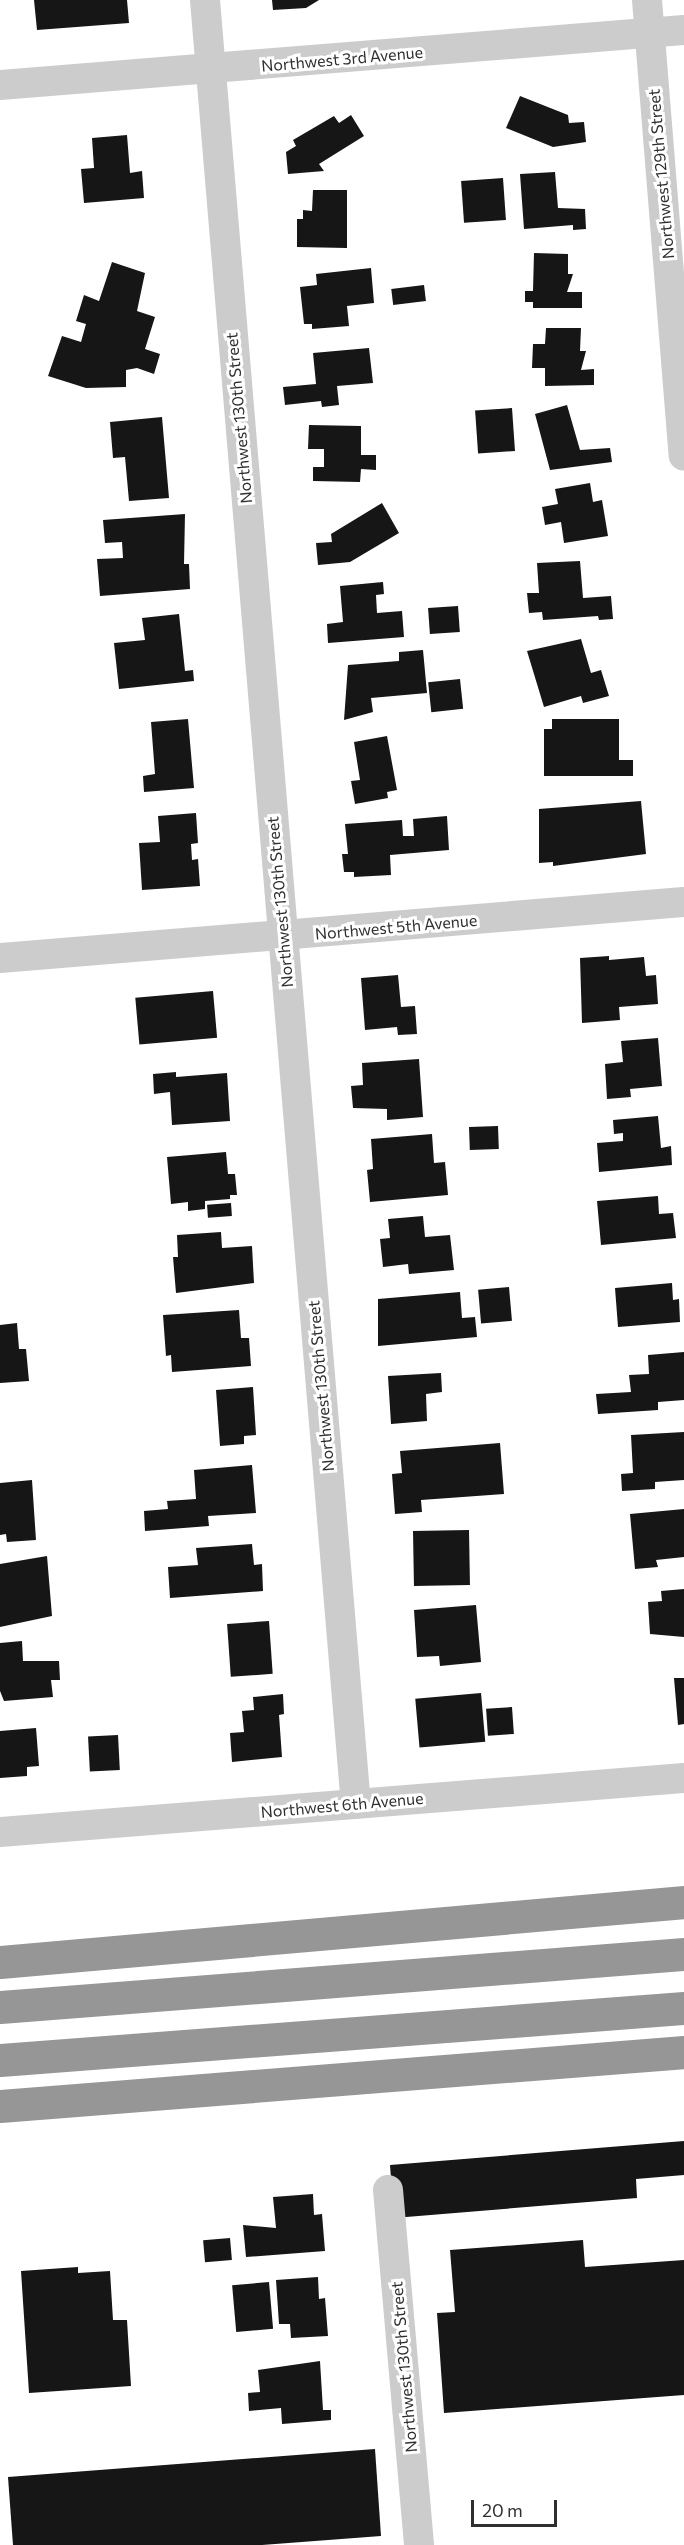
<!DOCTYPE html>
<html>
<head>
<meta charset="utf-8">
<style>
	body { margin:0 }
	#map { position:relative; width:684px; height:2545px; overflow:hidden; background:#fff; font-family:Commissioner,sans-serif }
	div>[style] { position:absolute }
	.building>* { inset:0; background:#161616; transform-origin:0 0 }
	.minor>* { height:30px; margin:-15px; padding:0 15px; transform-origin:15px; border-radius:15px; background:#ccc }
	.motorway>* { height:33px; margin:-16.5px; padding:0 16.5px; transform-origin:16.5px; border-radius:16.5px; background:#969696 }
	span { translate:-50% -50%; white-space:nowrap; text-align:center; line-height:1.15; -webkit-text-stroke:6px #fff; paint-order:stroke }
	.street-label { font-size:16px; color:#2f2f2f }
	.scale { position:absolute; left:471px; top:2500px; width:86px; height:27px; box-sizing:border-box; border:3px solid #2f2f2f; border-top:0; padding-left:8px; font-size:18px; line-height:21px; white-space:nowrap; color:#2f2f2f; -webkit-text-stroke:4px #fff; paint-order:stroke }
</style>
</head>
<body>
<div id="map">
	<div class="building">
		<div style="clip-path:polygon(34px 0,127px 0,129px 23px,37px 30px)"></div>
		<div style="clip-path:polygon(272px 0,319px 0,306px 8px,273px 10px)"></div>
		<div style="clip-path:polygon(520px 96px,568px 115px,569px 123px,584px 122px,586px 142px,553px 147px,506px 128px)"></div>
		<div style="clip-path:polygon(351px 115px,364px 136px,319px 164px,324px 171px,288px 174px,286px 152px,296px 146px,293px 140px,334px 116px,339px 123px)"></div>
		<div style="clip-path:polygon(127px 135px,130px 173px,142px 171px,144px 198px,84px 203px,81px 169px,94px 168px,92px 138px)"></div>
		<div style="clip-path:polygon(555px 172px,558px 208px,585px 209px,586px 229px,573px 230px,573px 225px,524px 229px,520px 174px)"></div>
		<div style="left:503px;top:178px;width:42px;height:42px;rotate:86deg"></div>
		<div style="clip-path:polygon(313px 190px,347px 190px,347px 248px,297px 247px,297px 219px,303px 219px,303px 210px,312px 211px)"></div>
		<div style="clip-path:polygon(534px 253px,568px 254px,568px 274px,573px 274px,567px 292px,582px 292px,582px 308px,533px 308px,533px 302px,525px 302px,525px 291px,533px 291px)"></div>
		<div style="clip-path:polygon(112px 262px,145px 273px,137px 311px,155px 317px,145px 349px,160px 354px,154px 374px,137px 368px,126px 370px,126px 387px,86px 388px,48px 376px,62px 336px,81px 342px,86px 324px,76px 321px,84px 295px,99px 301px)"></div>
		<div style="clip-path:polygon(371px 268px,374px 303px,347px 306px,349px 326px,312px 329px,312px 324px,304px 324px,300px 287px,317px 285px,316px 274px)"></div>
		<div style="left:424px;top:285px;width:16px;height:33px;rotate:83deg"></div>
		<div style="clip-path:polygon(546px 328px,581px 328px,580px 351px,586px 351px,581px 370px,594px 369px,594px 385px,545px 386px,545px 368px,532px 368px,533px 344px,545px 344px)"></div>
		<div style="clip-path:polygon(369px 348px,373px 383px,337px 386px,339px 405px,322px 407px,321px 401px,285px 405px,283px 387px,316px 384px,313px 353px)"></div>
		<div style="clip-path:polygon(567px 405px,580px 450px,610px 448px,612px 462px,550px 470px,535px 414px)"></div>
		<div style="left:512px;top:408px;width:43px;height:37px;rotate:86deg"></div>
		<div style="clip-path:polygon(162px 417px,169px 498px,129px 501px,125px 457px,113px 458px,110px 422px)"></div>
		<div style="clip-path:polygon(309px 425px,361px 426px,361px 455px,376px 455px,376px 470px,361px 469px,360px 482px,313px 481px,313px 467px,324px 467px,324px 449px,308px 449px)"></div>
		<div style="clip-path:polygon(590px 483px,593px 502px,602px 500px,608px 536px,564px 543px,561px 522px,545px 525px,542px 507px,558px 504px,555px 489px)"></div>
		<div style="clip-path:polygon(382px 503px,399px 533px,350px 562px,318px 565px,316px 543px,332px 542px,331px 534px)"></div>
		<div style="clip-path:polygon(185px 514px,184px 564px,189px 564px,190px 589px,100px 596px,97px 559px,123px 558px,122px 542px,105px 543px,103px 520px)"></div>
		<div style="clip-path:polygon(580px 561px,583px 598px,611px 596px,613px 619px,599px 620px,598px 616px,543px 620px,542px 612px,529px 613px,527px 593px,539px 593px,537px 563px)"></div>
		<div style="clip-path:polygon(383px 582px,384px 594px,376px 595px,377px 613px,402px 611px,404px 637px,328px 643px,327px 624px,343px 622px,340px 586px)"></div>
		<div style="left:458px;top:606px;width:26px;height:30px;rotate:86deg"></div>
		<div style="clip-path:polygon(179px 614px,185px 671px,193px 670px,194px 681px,119px 689px,114px 643px,145px 640px,142px 618px)"></div>
		<div style="clip-path:polygon(581px 639px,591px 673px,601px 670px,609px 696px,583px 703px,581px 696px,544px 707px,527px 651px)"></div>
		<div style="clip-path:polygon(423px 650px,427px 693px,371px 698px,373px 712px,344px 720px,348px 665px,399px 661px,399px 652px)"></div>
		<div style="left:460px;top:679px;width:30px;height:32px;rotate:84deg"></div>
		<div style="clip-path:polygon(188px 719px,194px 788px,144px 792px,143px 776px,155px 774px,151px 722px)"></div>
		<div style="clip-path:polygon(552px 719px,619px 719px,619px 760px,633px 760px,633px 776px,544px 776px,544px 729px,552px 729px)"></div>
		<div style="clip-path:polygon(387px 736px,397px 790px,387px 792px,388px 798px,355px 804px,351px 781px,360px 780px,354px 742px)"></div>
		<div style="clip-path:polygon(641px 801px,646px 854px,553px 866px,553px 862px,539px 863px,539px 809px)"></div>
		<div style="clip-path:polygon(196px 813px,198px 843px,191px 844px,192px 860px,198px 859px,200px 886px,142px 890px,139px 843px,160px 842px,158px 816px)"></div>
		<div style="clip-path:polygon(447px 816px,449px 850px,390px 855px,391px 875px,354px 877px,354px 872px,344px 872px,342px 854px,348px 854px,345px 824px,402px 820px,403px 836px,414px 836px,413px 819px)"></div>
		<div style="clip-path:polygon(609px 956px,609px 960px,644px 957px,646px 976px,656px 975px,658px 1004px,619px 1007px,620px 1020px,582px 1023px,580px 958px)"></div>
		<div style="clip-path:polygon(398px 975px,401px 1007px,415px 1006px,417px 1034px,398px 1035px,397px 1027px,365px 1030px,361px 978px)"></div>
		<div style="left:213px;top:991px;width:47px;height:78px;rotate:85deg"></div>
		<div style="clip-path:polygon(658px 1038px,662px 1086px,630px 1089px,631px 1097px,607px 1099px,605px 1064px,623px 1062px,621px 1041px)"></div>
		<div style="clip-path:polygon(419px 1059px,423px 1117px,387px 1120px,387px 1109px,353px 1108px,351px 1086px,363px 1085px,362px 1063px)"></div>
		<div style="clip-path:polygon(176px 1072px,176px 1077px,227px 1073px,230px 1121px,172px 1125px,170px 1092px,154px 1094px,153px 1074px)"></div>
		<div style="clip-path:polygon(658px 1116px,661px 1148px,671px 1146px,672px 1165px,599px 1172px,597px 1143px,623px 1141px,623px 1133px,614px 1134px,613px 1120px)"></div>
		<div style="left:498px;top:1126px;width:23px;height:29px;rotate:88deg"></div>
		<div style="clip-path:polygon(432px 1134px,434px 1163px,445px 1162px,448px 1195px,370px 1202px,367px 1170px,373px 1169px,371px 1139px)"></div>
		<div style="clip-path:polygon(226px 1152px,228px 1174px,235px 1174px,237px 1195px,230px 1195px,230px 1199px,205px 1201px,205px 1209px,188px 1211px,188px 1202px,171px 1204px,167px 1157px)"></div>
		<div style="clip-path:polygon(658px 1196px,659px 1214px,673px 1213px,676px 1238px,601px 1245px,597px 1201px)"></div>
		<div style="left:231px;top:1203px;width:13px;height:24px;rotate:86deg"></div>
		<div style="clip-path:polygon(423px 1216px,425px 1237px,450px 1235px,454px 1270px,409px 1274px,408px 1264px,383px 1267px,380px 1239px,390px 1238px,388px 1219px)"></div>
		<div style="clip-path:polygon(221px 1232px,222px 1248px,252px 1246px,254px 1283px,176px 1293px,173px 1257px,178px 1257px,177px 1235px)"></div>
		<div style="clip-path:polygon(672px 1283px,673px 1300px,679px 1299px,680px 1322px,618px 1327px,615px 1288px)"></div>
		<div style="left:509px;top:1287px;width:34px;height:31px;rotate:85deg"></div>
		<div style="clip-path:polygon(460px 1292px,462px 1318px,475px 1317px,477px 1337px,378px 1346px,378px 1299px)"></div>
		<div style="clip-path:polygon(239px 1310px,241px 1338px,249px 1338px,251px 1366px,172px 1372px,171px 1355px,166px 1356px,163px 1315px)"></div>
		<div style="clip-path:polygon(17px 1323px,19px 1349px,26px 1349px,29px 1381px,0 1383px,0 1325px)"></div>
		<div style="clip-path:polygon(684px 1352px,684px 1400px,658px 1402px,658px 1410px,598px 1414px,596px 1394px,631px 1392px,629px 1375px,649px 1374px,648px 1355px)"></div>
		<div style="clip-path:polygon(441px 1373px,442px 1392px,426px 1394px,427px 1421px,391px 1424px,388px 1376px)"></div>
		<div style="clip-path:polygon(253px 1387px,256px 1435px,244px 1436px,244px 1444px,220px 1446px,216px 1390px)"></div>
		<div style="clip-path:polygon(684px 1432px,684px 1480px,655px 1482px,655px 1489px,622px 1491px,621px 1474px,633px 1473px,631px 1435px)"></div>
		<div style="clip-path:polygon(500px 1443px,504px 1494px,421px 1500px,422px 1512px,395px 1514px,392px 1474px,402px 1473px,400px 1451px)"></div>
		<div style="clip-path:polygon(252px 1465px,256px 1513px,208px 1516px,209px 1526px,145px 1531px,144px 1511px,168px 1509px,167px 1501px,196px 1499px,194px 1470px)"></div>
		<div style="clip-path:polygon(32px 1480px,36px 1540px,7px 1542px,6px 1534px,0 1535px,0 1483px)"></div>
		<div style="clip-path:polygon(684px 1509px,684px 1557px,656px 1560px,658px 1567px,635px 1569px,630px 1514px)"></div>
		<div style="left:469px;top:1530px;width:55px;height:56px;rotate:89deg"></div>
		<div style="clip-path:polygon(252px 1544px,254px 1565px,262px 1564px,263px 1591px,170px 1598px,168px 1567px,198px 1565px,196px 1548px)"></div>
		<div style="clip-path:polygon(47px 1556px,52px 1616px,0 1627px,0 1564px)"></div>
		<div style="clip-path:polygon(684px 1589px,684px 1637px,650px 1634px,648px 1602px,662px 1601px,661px 1591px)"></div>
		<div style="clip-path:polygon(476px 1605px,481px 1662px,440px 1666px,439px 1656px,417px 1657px,414px 1610px)"></div>
		<div style="left:269px;top:1621px;width:53px;height:42px;rotate:86deg"></div>
		<div style="clip-path:polygon(22px 1641px,23px 1661px,59px 1661px,60px 1680px,51px 1680px,53px 1697px,4px 1701px,0 1691px,0 1643px)"></div>
		<div style="clip-path:polygon(674px 1678px,684px 1678px,684px 1724px,678px 1725px)"></div>
		<div style="left:481px;top:1693px;width:49px;height:66px;rotate:85deg"></div>
		<div style="clip-path:polygon(283px 1694px,284px 1714px,279px 1715px,282px 1757px,232px 1762px,230px 1733px,244px 1732px,242px 1711px,254px 1710px,253px 1697px)"></div>
		<div style="left:512px;top:1707px;width:27px;height:26px;rotate:86deg"></div>
		<div style="clip-path:polygon(36px 1728px,39px 1766px,27px 1767px,27px 1776px,0 1778px,0 1731px)"></div>
		<div style="left:118px;top:1735px;width:35px;height:30px;rotate:87deg"></div>
		<div style="clip-path:polygon(684px 2141px,684px 2175px,636px 2179px,637px 2198px,394px 2218px,390px 2165px)"></div>
		<div style="clip-path:polygon(313px 2194px,314px 2215px,322px 2214px,325px 2251px,246px 2257px,243px 2225px,276px 2228px,273px 2197px)"></div>
		<div style="left:230px;top:2238px;width:22px;height:27px;rotate:85deg"></div>
		<div style="clip-path:polygon(583px 2240px,585px 2267px,684px 2260px,684px 2395px,444px 2413px,437px 2313px,455px 2312px,450px 2250px)"></div>
		<div style="clip-path:polygon(78px 2267px,78px 2273px,110px 2271px,113px 2320px,127px 2320px,131px 2386px,29px 2393px,21px 2271px)"></div>
		<div style="clip-path:polygon(318px 2277px,319px 2299px,325px 2298px,328px 2336px,291px 2338px,290px 2324px,279px 2324px,276px 2280px)"></div>
		<div style="left:269px;top:2282px;width:47px;height:37px;rotate:85deg"></div>
		<div style="clip-path:polygon(320px 2361px,323px 2410px,331px 2410px,331px 2420px,282px 2424px,281px 2408px,249px 2411px,248px 2393px,260px 2392px,258px 2370px)"></div>
		<div style="clip-path:polygon(375px 2449px,381px 2536px,262px 2545px,13px 2545px,8px 2477px)"></div>
	</div>
	<div class="minor">
		<div style="left:205px;top:0;width:1810px;rotate:85.22deg"></div>
		<div style="left:647px;top:0;width:457px;rotate:85.4deg"></div>
		<div style="left:0;top:85px;width:686px;rotate:-4.6deg"></div>
		<div style="left:0;top:958px;width:686px;rotate:-4.68deg"></div>
		<div style="left:0;top:1832px;width:686px;rotate:-4.51deg"></div>
		<div style="left:388px;top:2190px;width:356px;rotate:85deg"></div>
	</div>
	<div class="motorway">
		<div style="left:0;top:1962px;width:687px;rotate:-5.01deg"></div>
		<div style="left:0;top:2007px;width:686px;rotate:-4.43deg"></div>
		<div style="left:0;top:2060px;width:686px;rotate:-4.35deg"></div>
		<div style="left:0;top:2106px;width:686px;rotate:-4.51deg"></div>
	</div>
	<div class="street-label">
		<span style="left:342px;top:59px;rotate:-5deg">Northwest 3rd Avenue</span>
		<span style="left:661px;top:174px;rotate:-95deg">Northwest 129th Street</span>
		<span style="left:239px;top:418px;rotate:-95deg">Northwest 130th Street</span>
		<span style="left:280px;top:902px;rotate:-95deg">Northwest 130th Street</span>
		<span style="left:396px;top:927px;rotate:-5deg">Northwest 5th Avenue</span>
		<span style="left:321px;top:1386px;rotate:-95deg">Northwest 130th Street</span>
		<span style="left:342px;top:1805px;rotate:-5deg">Northwest 6th Avenue</span>
		<span style="left:404px;top:2367px;rotate:-95deg">Northwest 130th Street</span>
	</div>
	<div class="scale">20 m</div>
</div>
</body>
</html>
